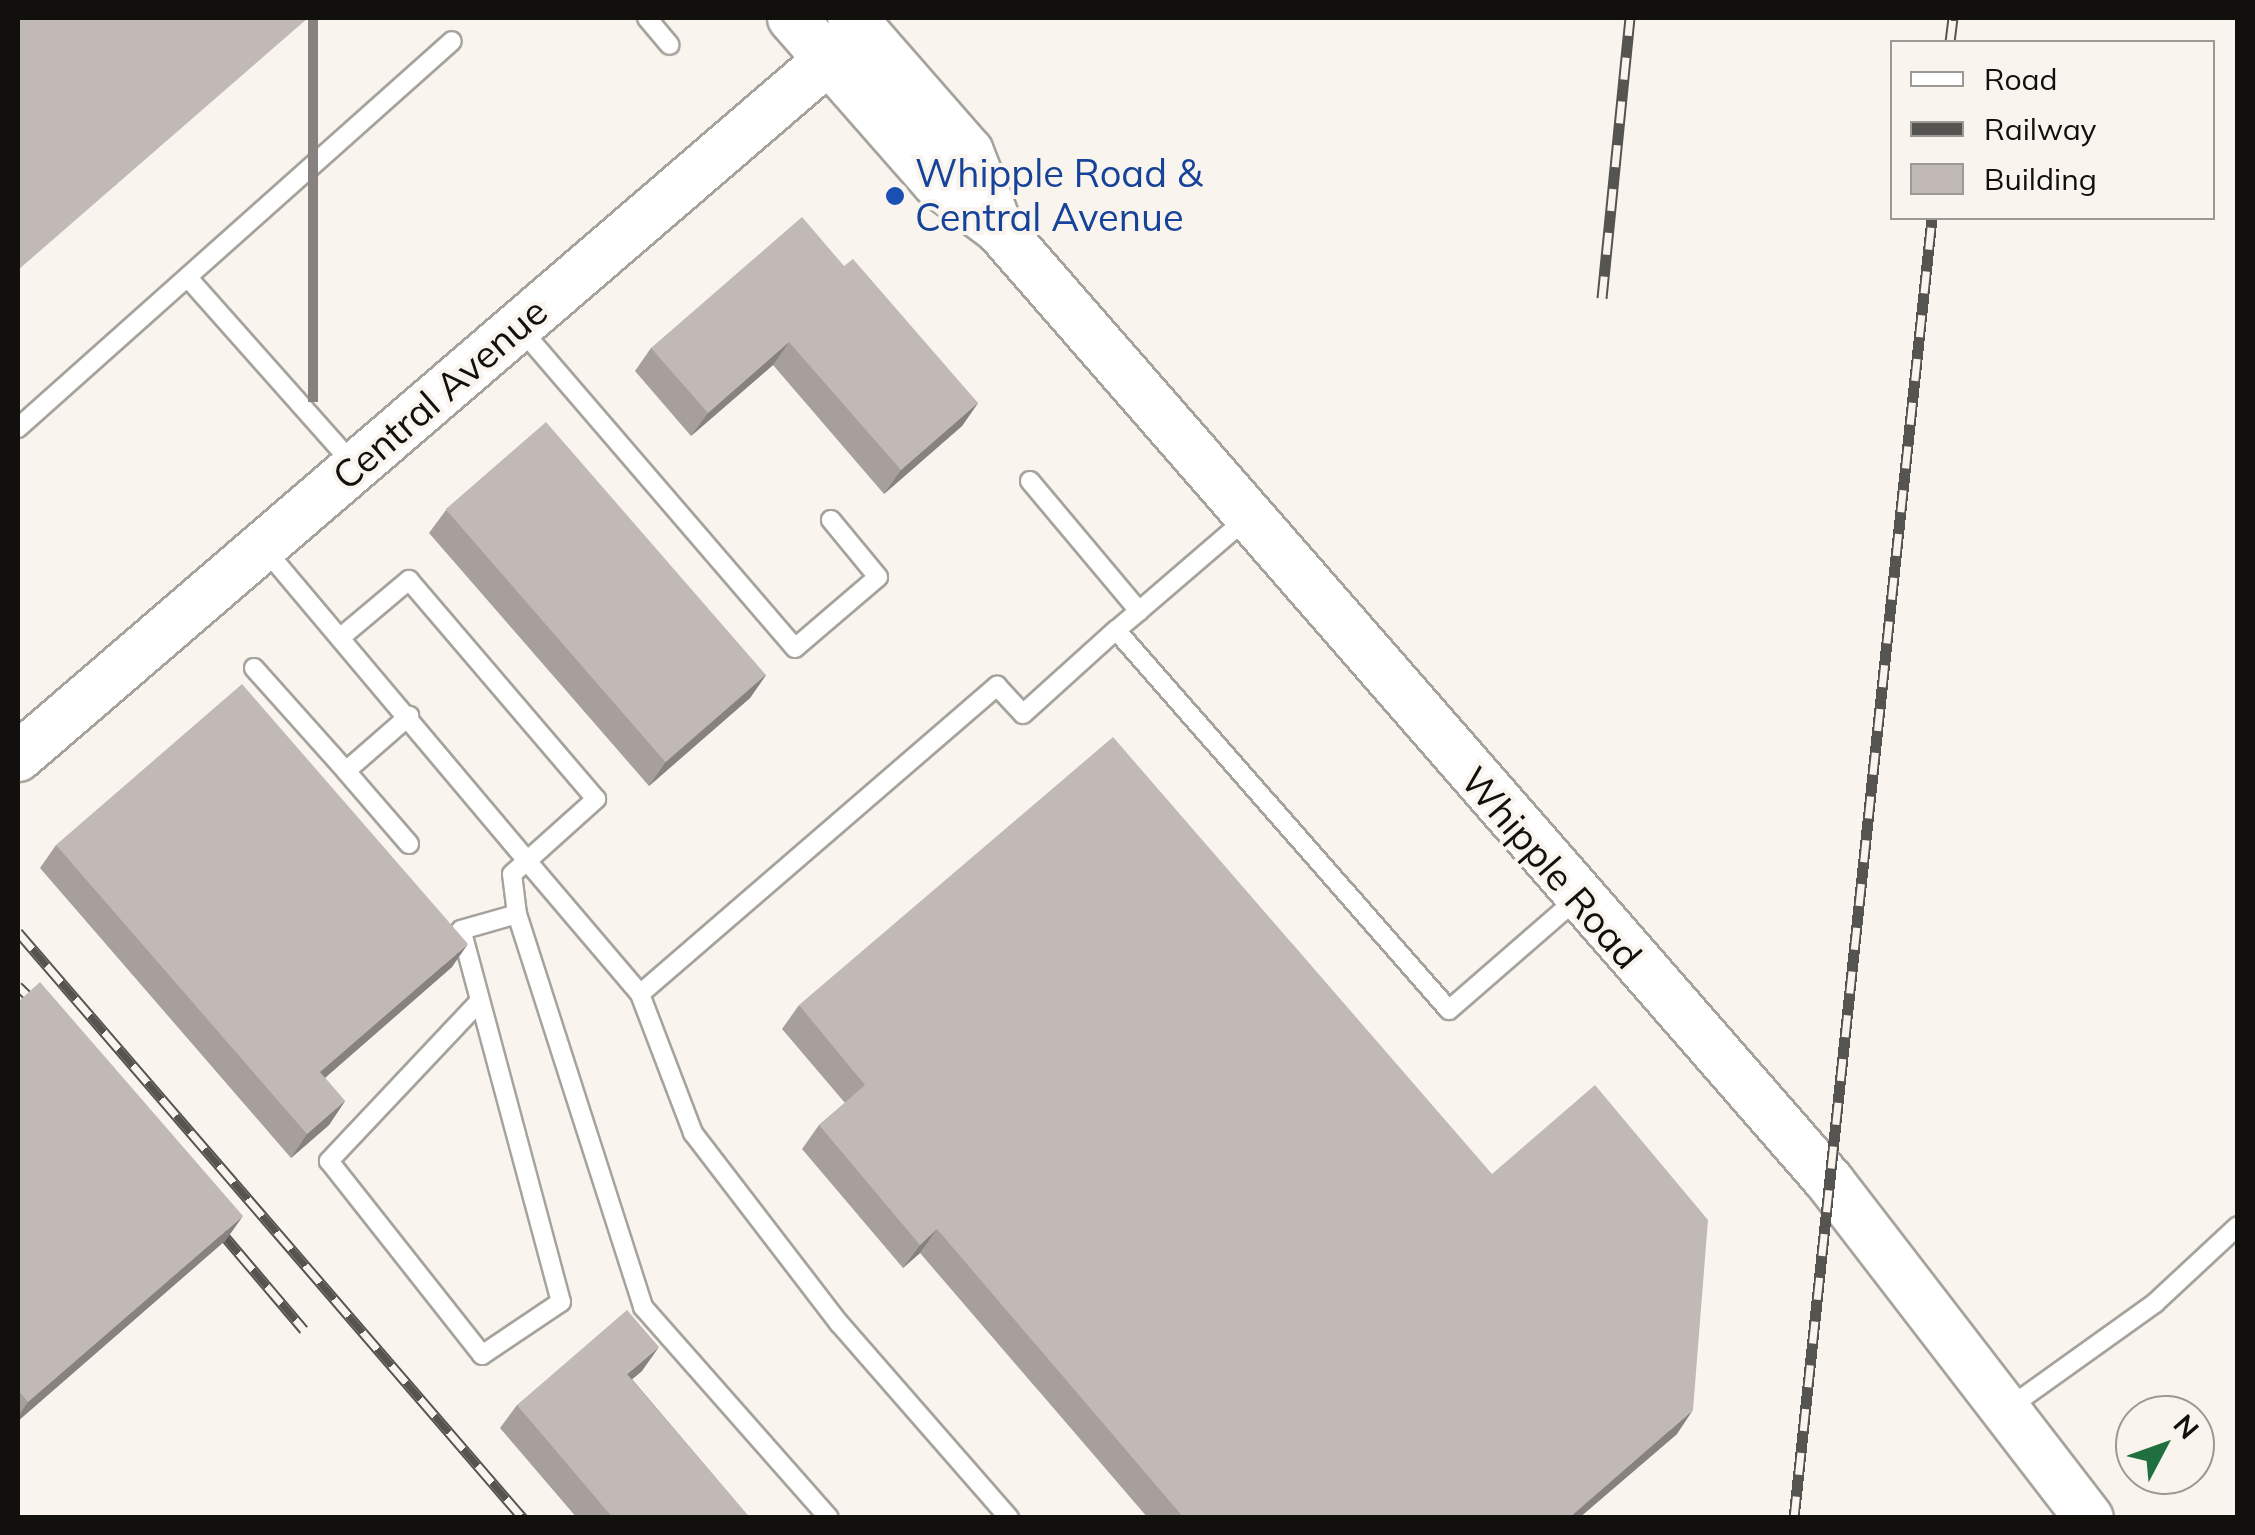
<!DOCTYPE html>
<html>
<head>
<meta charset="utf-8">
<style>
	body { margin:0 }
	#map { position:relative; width:2255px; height:1535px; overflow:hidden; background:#f9f5ee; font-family:Mulish,sans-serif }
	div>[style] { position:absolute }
	.roads { filter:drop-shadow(2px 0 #a6a39d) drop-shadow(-2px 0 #a6a39d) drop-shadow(0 2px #a6a39d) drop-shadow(0 -2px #a6a39d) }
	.lane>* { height:18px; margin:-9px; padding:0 9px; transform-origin:9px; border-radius:9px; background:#fff }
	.secondary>* { height:48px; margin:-24px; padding:0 24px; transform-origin:24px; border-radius:24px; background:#fff }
	.rail>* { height:11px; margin-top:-5.5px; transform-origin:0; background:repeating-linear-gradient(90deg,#f9f5ee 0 22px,#565450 0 44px); box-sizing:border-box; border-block:2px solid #565450 }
	.wall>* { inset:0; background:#a69f9c }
	.shaded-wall>* { inset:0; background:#87827f; transform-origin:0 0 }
	.building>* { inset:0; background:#c1b9b5; transform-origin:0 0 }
	.dots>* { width:28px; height:28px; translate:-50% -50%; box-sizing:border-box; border:5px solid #f9f5ee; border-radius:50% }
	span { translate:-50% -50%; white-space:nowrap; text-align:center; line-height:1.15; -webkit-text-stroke:8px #f9f5ee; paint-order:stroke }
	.transit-label { font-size:38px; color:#164399 }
	.left { translate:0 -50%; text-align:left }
	.street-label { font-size:38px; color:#11100d }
	.frame { position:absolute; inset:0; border:20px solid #11100d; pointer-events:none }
	.legend { position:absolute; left:1890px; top:40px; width:325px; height:180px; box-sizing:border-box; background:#f9f5ee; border:2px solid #9c9994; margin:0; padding:12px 18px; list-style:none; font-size:30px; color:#11100d }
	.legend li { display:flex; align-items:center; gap:20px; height:50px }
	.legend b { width:50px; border:2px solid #9c9994 }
	.north { position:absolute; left:2115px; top:1395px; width:100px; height:100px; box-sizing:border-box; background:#f9f5ee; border:2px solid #9c9994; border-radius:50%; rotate:49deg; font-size:28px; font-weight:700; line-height:40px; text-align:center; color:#11100d }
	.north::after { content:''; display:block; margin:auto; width:35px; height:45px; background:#1f6f3f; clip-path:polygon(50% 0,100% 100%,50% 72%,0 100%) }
</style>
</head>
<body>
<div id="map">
	<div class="roads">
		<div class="lane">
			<div style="left:647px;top:18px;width:35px;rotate:50deg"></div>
			<div style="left:189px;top:279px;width:250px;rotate:48.4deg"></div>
			<div style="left:519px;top:327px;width:423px;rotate:49.3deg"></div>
			<div style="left:795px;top:648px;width:109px;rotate:-40.5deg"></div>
			<div style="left:878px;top:577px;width:74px;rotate:-129.5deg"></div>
			<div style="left:18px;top:428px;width:581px;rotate:-41.72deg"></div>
			<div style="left:1030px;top:481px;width:170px;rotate:50deg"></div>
			<div style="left:1139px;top:611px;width:141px;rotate:-40.7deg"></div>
			<div style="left:263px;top:547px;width:410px;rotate:49.9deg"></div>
			<div style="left:527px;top:861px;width:93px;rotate:-41.9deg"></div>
			<div style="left:596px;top:799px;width:288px;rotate:-130.5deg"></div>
			<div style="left:409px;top:580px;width:89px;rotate:140deg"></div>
			<div style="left:1139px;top:611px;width:30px;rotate:140deg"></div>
			<div style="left:1116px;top:630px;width:505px;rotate:48.77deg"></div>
			<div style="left:1449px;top:1010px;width:171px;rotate:-41deg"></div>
			<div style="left:254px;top:668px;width:138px;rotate:48.2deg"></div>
			<div style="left:409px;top:844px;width:96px;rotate:-130.8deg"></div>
			<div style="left:346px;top:771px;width:84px;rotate:-41.1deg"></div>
			<div style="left:517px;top:914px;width:413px;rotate:72.2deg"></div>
			<div style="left:643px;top:1307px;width:281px;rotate:48.6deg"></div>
			<div style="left:640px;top:994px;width:472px;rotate:-40.8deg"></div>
			<div style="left:997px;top:686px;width:38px;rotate:47deg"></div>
			<div style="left:1023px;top:714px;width:125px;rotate:-42.1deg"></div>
			<div style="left:477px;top:1004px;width:216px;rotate:133.3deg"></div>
			<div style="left:329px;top:1161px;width:247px;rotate:51.7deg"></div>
			<div style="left:482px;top:1355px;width:95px;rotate:-33.9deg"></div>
			<div style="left:561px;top:1302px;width:385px;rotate:-105deg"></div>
			<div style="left:461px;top:930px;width:58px;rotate:-15.9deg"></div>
			<div style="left:517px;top:914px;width:40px;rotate:-97.1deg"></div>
			<div style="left:512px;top:874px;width:20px;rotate:-41deg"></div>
			<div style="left:527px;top:861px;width:175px;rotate:49.6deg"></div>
			<div style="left:640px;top:994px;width:149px;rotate:69.1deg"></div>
			<div style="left:693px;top:1133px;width:240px;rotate:52.5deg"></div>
			<div style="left:839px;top:1323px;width:259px;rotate:48.9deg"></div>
			<div style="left:2007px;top:1409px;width:182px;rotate:-35.6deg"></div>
			<div style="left:2155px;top:1303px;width:113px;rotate:-42.9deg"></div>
		</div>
		<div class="secondary">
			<div style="left:792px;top:18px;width:218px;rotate:48.7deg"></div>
			<div style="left:936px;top:182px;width:79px;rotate:36.7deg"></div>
			<div style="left:999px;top:229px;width:1264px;rotate:48.91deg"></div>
			<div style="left:1830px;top:1182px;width:424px;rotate:52.4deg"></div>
			<div style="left:852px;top:18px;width:178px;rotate:48.9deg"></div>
			<div style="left:969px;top:152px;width:83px;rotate:68.7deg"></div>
			<div style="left:18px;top:757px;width:1115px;rotate:-40.71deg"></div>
		</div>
	</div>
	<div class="rail">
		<div style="left:1950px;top:42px;width:24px;rotate:-83deg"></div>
		<div style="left:1602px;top:298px;width:281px;rotate:-84.3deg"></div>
		<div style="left:18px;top:932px;width:774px;rotate:49.25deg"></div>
		<div style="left:18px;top:986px;width:39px;rotate:44deg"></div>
		<div style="left:210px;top:1219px;width:145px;rotate:49.7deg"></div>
		<div style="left:1794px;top:1518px;width:1307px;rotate:-83.94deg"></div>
	</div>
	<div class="wall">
		<div style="clip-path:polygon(844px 266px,978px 403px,962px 426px,884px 494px,773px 365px,691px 436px,635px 371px,651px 348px)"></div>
		<div style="clip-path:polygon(446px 510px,766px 675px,750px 698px,649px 786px,429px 533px)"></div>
		<div style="clip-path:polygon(56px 845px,452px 967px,325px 1078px,345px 1101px,329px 1125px,291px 1158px,40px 868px)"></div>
		<div style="clip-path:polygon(18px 1002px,226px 1240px,18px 1421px)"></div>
		<div style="clip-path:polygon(799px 1005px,1677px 1434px,1579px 1518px,1148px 1518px,920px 1253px,903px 1268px,802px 1149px,819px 1125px,845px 1103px,782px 1029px)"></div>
		<div style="clip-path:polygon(642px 1371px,632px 1379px,750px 1518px,577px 1518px,500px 1428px,517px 1405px)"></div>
	</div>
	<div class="shaded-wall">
		<div style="left:308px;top:18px;width:10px;height:384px"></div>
		<div style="clip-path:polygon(789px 342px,773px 365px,691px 436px,708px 413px)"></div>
		<div style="clip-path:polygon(978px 403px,962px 426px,884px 494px,901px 470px)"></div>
		<div style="clip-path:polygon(766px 675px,750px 698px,649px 786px,665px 763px)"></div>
		<div style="clip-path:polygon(468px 944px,452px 967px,304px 1096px,320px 1072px)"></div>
		<div style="clip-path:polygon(345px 1101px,329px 1125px,291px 1158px,307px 1134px)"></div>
		<div style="clip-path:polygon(243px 1216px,226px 1240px,18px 1421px,18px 1417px,28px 1402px)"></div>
		<div style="clip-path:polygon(937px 1229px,920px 1253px,903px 1268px,920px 1245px)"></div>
		<div style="clip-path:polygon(659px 1347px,642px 1371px,611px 1397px,627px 1374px)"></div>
		<div style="clip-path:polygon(1693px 1410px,1677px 1434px,1579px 1518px,1569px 1518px)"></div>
	</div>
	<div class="building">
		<div style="clip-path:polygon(18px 18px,308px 18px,18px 270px)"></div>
		<div style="clip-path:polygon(802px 217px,844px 266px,853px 259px,978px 403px,901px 470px,789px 342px,708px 413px,651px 348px)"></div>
		<div style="left:546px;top:422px;width:335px;height:133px;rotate:49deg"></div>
		<div style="clip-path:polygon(242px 684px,468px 944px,320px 1072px,345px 1101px,307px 1134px,56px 845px)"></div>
		<div style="clip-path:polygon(1113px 737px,1492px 1174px,1595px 1085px,1708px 1220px,1693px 1410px,1569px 1518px,1184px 1518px,937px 1229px,920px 1245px,819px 1125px,865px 1085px,799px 1005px)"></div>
		<div style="clip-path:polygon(40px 982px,243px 1216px,28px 1402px,18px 1390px,18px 1002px)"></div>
		<div style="clip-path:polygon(627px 1310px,659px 1347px,627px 1374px,750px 1518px,613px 1518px,517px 1405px)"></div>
	</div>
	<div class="dots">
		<div style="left:895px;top:196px;background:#1a4fb4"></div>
	</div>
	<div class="transit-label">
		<span class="left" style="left:915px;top:196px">Whipple Road &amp;<br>Central Avenue</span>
	</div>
	<div class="street-label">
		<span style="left:440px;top:394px;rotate:-41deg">Central Avenue</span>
		<span style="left:1551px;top:868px;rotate:49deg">Whipple Road</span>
	</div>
	<div class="frame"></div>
	<ul class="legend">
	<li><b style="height:12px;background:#fff"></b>Road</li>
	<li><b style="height:12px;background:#565450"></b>Railway</li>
	<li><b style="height:28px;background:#c1b9b5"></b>Building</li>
	</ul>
	<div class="north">N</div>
</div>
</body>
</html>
